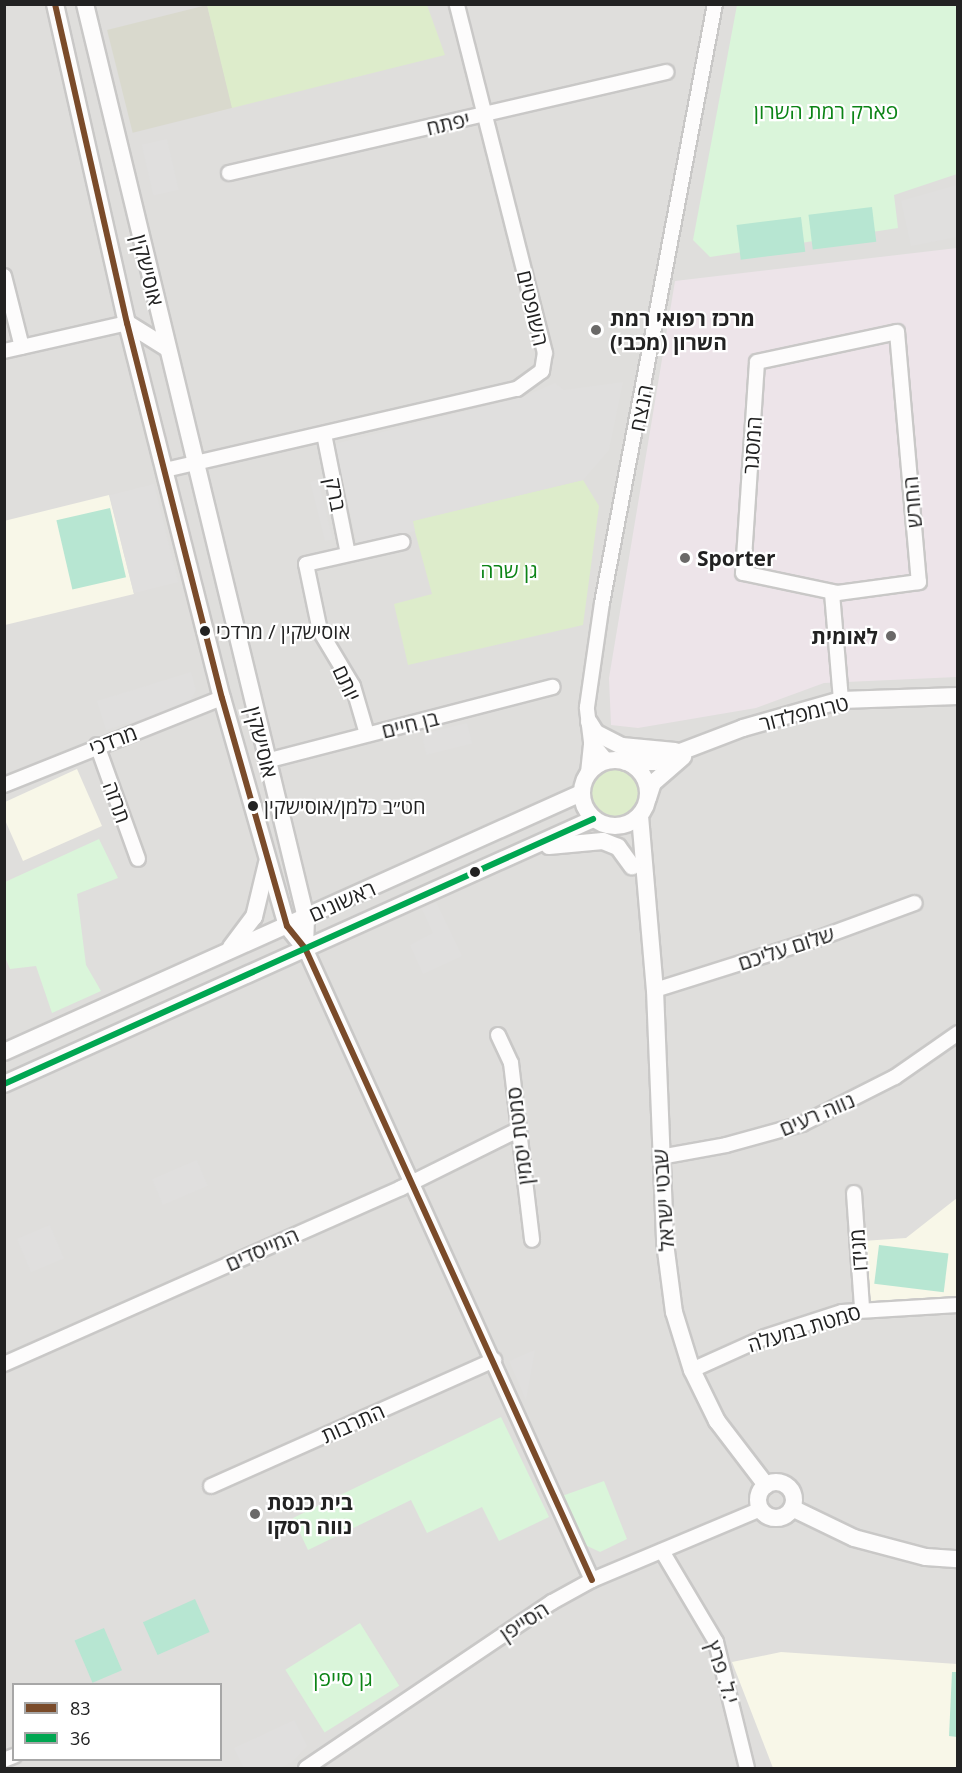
<!DOCTYPE html>
<html>
<head>
<meta charset="utf-8">
<style>
	body { margin:0 }
	#map { position:relative; width:962px; height:1773px; overflow:hidden; background:#f0eeeb; font-family:"Open Sans","Noto Sans Hebrew",sans-serif }
	div>[style] { position:absolute }
	.residential>* { inset:0; background:#dfdedc }
	.industrial>* { inset:0; background:#ede4e9 }
	.education>* { inset:0; background:#f8f7e8 }
	.construction>* { inset:0; background:#d9d9cd; transform-origin:0 0 }
	.grass>* { inset:0; background:#ddeccb }
	.round { border-radius:50% }
	.park>* { inset:0; background:#daf5da; transform-origin:0 0 }
	.pitch>* { inset:0; background:#b7e6d2; transform-origin:0 0 }
	.parking>* { inset:0; background:#e0dfde; transform-origin:0 0 }
	.roads { filter:drop-shadow(2px 0 #c9c8c7) drop-shadow(-2px 0 #c9c8c7) drop-shadow(0 2px #c9c8c7) drop-shadow(0 -2px #c9c8c7) }
	.minor>* { height:14px; margin:-7px; padding:0 7px; transform-origin:7px; border-radius:7px; background:#fdfcfc }
	.tertiary>* { height:16px; margin:-8px; padding:0 8px; transform-origin:8px; border-radius:8px; background:#fdfcfc }
	.tertiary>.ring { margin:-8px; padding:0; box-sizing:content-box; background:none; border:16px solid #fdfcfc; border-radius:50% }
	.bus-1>* { height:6px; margin:-3px; padding:0 3px; transform-origin:3px; border-radius:3px; background:#7a4b2a }
	.bus-2>* { height:6px; margin:-3px; padding:0 3px; transform-origin:3px; border-radius:3px; background:#00a651 }
	.dots>* { width:16px; height:16px; translate:-50% -50%; box-sizing:border-box; border:3px solid #fff; border-radius:50% }
	span { translate:-50% -50%; white-space:nowrap; text-align:center; line-height:1.15; -webkit-text-stroke:4.5px #fff; paint-order:stroke }
	.bus-label { font-size:20px; color:#222 }
	.left { translate:0 -50%; text-align:left }
	.park-label { font-size:21px; color:#0c8416 }
	.street-label { font-size:21px; color:#222 }
	.poi-label { font-size:21px; color:#222; font-weight:700 }
	.right { translate:-100% -50%; text-align:right }
	.frame { position:absolute; inset:0; border:6px solid #222; pointer-events:none }
	.legend { position:absolute; left:12px; top:1683px; width:210px; height:78px; box-sizing:border-box; background:#fff; border:2px solid #a7a7a7; margin:0; padding:8px 10px; list-style:none; font-size:18px; color:#222 }
	.legend li { display:flex; align-items:center; gap:12px; height:30px }
	.legend b { width:30px; border:2px solid #a7a7a7 }
</style>
</head>
<body>
<div id="map">
	<div class="residential">
		<div style="clip-path:polygon(evenodd,5px 5px,957px 5px,957px 1768px,5px 1768px,5px 5px,14px 1684px,220px 1684px,220px 1760px,14px 1760px,14px 1684px)"></div>
	</div>
	<div class="industrial">
		<div style="clip-path:polygon(957px 248px,957px 677px,824px 683px,756px 708px,638px 728px,611px 725px,609px 678px,675px 281px)"></div>
	</div>
	<div class="education">
		<div style="clip-path:polygon(109px 495px,134px 594px,5px 625px,4px 521px)"></div>
		<div style="clip-path:polygon(77px 769px,102px 826px,23px 861px,5px 820px,5px 802px)"></div>
		<div style="clip-path:polygon(957px 1198px,957px 1296px,870px 1301px,863px 1241px,906px 1238px)"></div>
		<div style="clip-path:polygon(781px 1652px,957px 1664px,957px 1768px,773px 1768px,732px 1662px)"></div>
	</div>
	<div class="construction">
		<div style="left:207px;top:5px;width:106px;height:103px;rotate:76deg"></div>
	</div>
	<div class="grass">
		<div style="clip-path:polygon(207px 5px,427px 5px,445px 55px,232px 108px)"></div>
		<div style="clip-path:polygon(583px 480px,599px 506px,583px 625px,408px 665px,394px 604px,432px 594px,412px 521px)"></div>
		<div class="round" style="left:590px;top:769px;width:48px;height:48px"></div>
	</div>
	<div class="park">
		<div style="clip-path:polygon(737px 5px,957px 5px,957px 174px,894px 195px,898px 228px,710px 257px,693px 240px)"></div>
		<div style="clip-path:polygon(99px 839px,118px 878px,77px 894px,86px 965px,101px 991px,52px 1013px,36px 966px,10px 969px,5px 957px,5px 882px)"></div>
		<div style="clip-path:polygon(501px 1417px,549px 1517px,499px 1541px,482px 1507px,427px 1533px,411px 1500px,308px 1550px,293px 1518px)"></div>
		<div style="clip-path:polygon(604px 1481px,627px 1539px,600px 1552px,583px 1544px,562px 1496px)"></div>
		<div style="left:360px;top:1623px;width:74px;height:88px;rotate:58deg"></div>
	</div>
	<div class="pitch">
		<div style="left:872px;top:207px;width:35px;height:64px;rotate:83deg"></div>
		<div style="left:801px;top:217px;width:35px;height:65px;rotate:83deg"></div>
		<div style="left:110px;top:508px;width:71px;height:55px;rotate:77deg"></div>
		<div style="left:879px;top:1245px;width:70px;height:39px;rotate:7deg"></div>
		<div style="left:195px;top:1599px;width:36px;height:57px;rotate:66deg"></div>
		<div style="left:104px;top:1628px;width:46px;height:32px;rotate:67deg"></div>
		<div style="clip-path:polygon(952px 1672px,957px 1672px,957px 1737px,949px 1736px)"></div>
	</div>
	<div class="parking">
		<div style="left:167px;top:139px;width:52px;height:26px;rotate:77deg"></div>
		<div style="clip-path:polygon(957px 185px,957px 237px,911px 246px,901px 201px)"></div>
		<div style="clip-path:polygon(623px 382px,609px 450px,583px 480px,413px 521px,415px 531px,357px 544px,335px 444px,523px 397px,555px 383px,564px 390px)"></div>
		<div style="left:318px;top:480px;width:61px;height:8px;rotate:76deg"></div>
		<div style="left:154px;top:484px;width:101px;height:46px;rotate:76deg"></div>
		<div style="clip-path:polygon(191px 672px,196px 690px,188px 705px,106px 730px,97px 701px)"></div>
		<div style="left:467px;top:723px;width:21px;height:47px;rotate:76deg"></div>
		<div style="clip-path:polygon(436px 902px,462px 956px,423px 974px,410px 945px,433px 933px,422px 909px)"></div>
		<div style="left:197px;top:1160px;width:28px;height:49px;rotate:67deg"></div>
		<div style="left:50px;top:1225px;width:36px;height:36px;rotate:67deg"></div>
		<div style="clip-path:polygon(535px 1350px,526px 1400px,509px 1361px)"></div>
		<div style="clip-path:polygon(294px 1720px,307px 1746px,291px 1763px,279px 1768px,244px 1768px,234px 1748px)"></div>
	</div>
	<div class="roads">
		<div class="minor">
			<div style="left:229px;top:173px;width:449px;rotate:-13deg"></div>
			<div style="left:4px;top:276px;width:73px;rotate:75.8deg"></div>
			<div style="left:897px;top:332px;width:251px;rotate:85deg"></div>
			<div style="left:919px;top:582px;width:82px;rotate:172.3deg"></div>
			<div style="left:838px;top:593px;width:97px;rotate:-168.1deg"></div>
			<div style="left:743px;top:573px;width:211px;rotate:-86.2deg"></div>
			<div style="left:757px;top:362px;width:143px;rotate:-12.1deg"></div>
			<div style="left:4px;top:351px;width:126px;rotate:-12.8deg"></div>
			<div style="left:324px;top:434px;width:122px;rotate:78.7deg"></div>
			<div style="left:165px;top:470px;width:361px;rotate:-13deg"></div>
			<div style="left:517px;top:389px;width:31px;rotate:-36deg"></div>
			<div style="left:542px;top:371px;width:18px;rotate:-81deg"></div>
			<div style="left:545px;top:353px;width:360px;rotate:-104.2deg"></div>
			<div style="left:832px;top:593px;width:107px;rotate:85.2deg"></div>
			<div style="left:367px;top:734px;width:50px;rotate:-106.3deg"></div>
			<div style="left:353px;top:686px;width:64px;rotate:-121deg"></div>
			<div style="left:320px;top:631px;width:68px;rotate:-101.8deg"></div>
			<div style="left:306px;top:564px;width:99px;rotate:-12.8deg"></div>
			<div style="left:591px;top:742px;width:25px;rotate:50deg"></div>
			<div style="left:97px;top:745px;width:121px;rotate:70.2deg"></div>
			<div style="left:266px;top:761px;width:296px;rotate:-14.5deg"></div>
			<div style="left:588px;top:773px;width:31px;rotate:-84deg"></div>
			<div style="left:591px;top:742px;width:35px;rotate:-97deg"></div>
			<div style="left:587px;top:707px;width:105px;rotate:-81.8deg"></div>
			<div style="left:602px;top:603px;width:610px;rotate:-79.32deg"></div>
			<div style="left:4px;top:785px;width:235px;rotate:-21.8deg"></div>
			<div style="left:305px;top:948px;width:694px;rotate:65.58deg"></div>
			<div style="left:655px;top:990px;width:170px;rotate:-17.5deg"></div>
			<div style="left:817px;top:939px;width:104px;rotate:-20.2deg"></div>
			<div style="left:498px;top:1035px;width:31px;rotate:65deg"></div>
			<div style="left:511px;top:1063px;width:178px;rotate:83.2deg"></div>
			<div style="left:660px;top:1157px;width:67px;rotate:-10.3deg"></div>
			<div style="left:726px;top:1145px;width:79px;rotate:-15.4deg"></div>
			<div style="left:802px;top:1124px;width:104px;rotate:-26.8deg"></div>
			<div style="left:895px;top:1077px;width:77px;rotate:-34.9deg"></div>
			<div style="left:854px;top:1193px;width:115px;rotate:86deg"></div>
			<div style="left:4px;top:1364px;width:434px;rotate:-23.9deg"></div>
			<div style="left:401px;top:1188px;width:131px;rotate:-26.4deg"></div>
			<div style="left:692px;top:1370px;width:80px;rotate:-24.3deg"></div>
			<div style="left:765px;top:1337px;width:81px;rotate:-18deg"></div>
			<div style="left:842px;top:1312px;width:116px;rotate:-3.5deg"></div>
			<div style="left:211px;top:1486px;width:310px;rotate:-24deg"></div>
			<div style="left:662px;top:1551px;width:106px;rotate:59.3deg"></div>
			<div style="left:716px;top:1642px;width:130px;rotate:76.2deg"></div>
			<div style="left:4px;top:1760px;width:11px;rotate:-22deg"></div>
			<div style="left:306px;top:1768px;width:297px;rotate:-34deg"></div>
			<div style="left:552px;top:1602px;width:46px;rotate:-28.8deg"></div>
			<div style="left:592px;top:1580px;width:183px;rotate:-22.8deg"></div>
		</div>
		<div class="tertiary">
			<div style="left:55px;top:4px;width:327px;rotate:77.3deg"></div>
			<div style="left:127px;top:323px;width:387px;rotate:75.8deg"></div>
			<div style="left:222px;top:698px;width:237px;rotate:74.1deg"></div>
			<div style="left:287px;top:926px;width:28px;rotate:51deg"></div>
			<div style="left:85px;top:4px;width:940px;rotate:76.41deg"></div>
			<div style="left:306px;top:918px;width:30px;rotate:92deg"></div>
			<div style="left:127px;top:323px;width:47px;rotate:32deg"></div>
			<div style="left:589px;top:722px;width:13px;rotate:58deg"></div>
			<div style="left:596px;top:733px;width:29px;rotate:27deg"></div>
			<div style="left:622px;top:746px;width:53px;rotate:5.4deg"></div>
			<div class="ring" style="left:582px;top:760px;width:50px;height:50px"></div>
			<div style="left:626px;top:762px;width:28px"></div>
			<div style="left:654px;top:762px;width:95px;rotate:-20.9deg"></div>
			<div style="left:743px;top:728px;width:102px;rotate:-15.9deg"></div>
			<div style="left:841px;top:700px;width:117px;rotate:-2deg"></div>
			<div style="left:648px;top:798px;width:16px;rotate:-72deg"></div>
			<div style="left:653px;top:783px;width:40px;rotate:-41deg"></div>
			<div style="left:640px;top:816px;width:175px;rotate:85.1deg"></div>
			<div style="left:655px;top:990px;width:253px;rotate:87.7deg"></div>
			<div style="left:665px;top:1243px;width:70px;rotate:82.6deg"></div>
			<div style="left:674px;top:1312px;width:61px;rotate:72.8deg"></div>
			<div style="left:692px;top:1370px;width:57px;rotate:63.9deg"></div>
			<div style="left:717px;top:1421px;width:81px;rotate:52.6deg"></div>
			<div style="left:549px;top:846px;width:54px;rotate:-5.3deg"></div>
			<div style="left:603px;top:841px;width:16px;rotate:22deg"></div>
			<div style="left:618px;top:847px;width:24px;rotate:54deg"></div>
			<div style="left:231px;top:947px;width:38px;rotate:-53deg"></div>
			<div style="left:254px;top:917px;width:56px;rotate:-76.5deg"></div>
			<div style="left:4px;top:1052px;width:632px;rotate:-24.17deg"></div>
			<div style="left:4px;top:1084px;width:646px;rotate:-24.22deg"></div>
			<div class="ring" style="left:758px;top:1482px;width:20px;height:20px"></div>
			<div style="left:792px;top:1508px;width:69px;rotate:25.8deg"></div>
			<div style="left:854px;top:1538px;width:74px;rotate:14.8deg"></div>
			<div style="left:926px;top:1557px;width:32px;rotate:4deg"></div>
		</div>
	</div>
	<div class="bus-1">
		<div style="left:55px;top:4px;width:327px;rotate:77.3deg"></div>
		<div style="left:127px;top:323px;width:387px;rotate:75.8deg"></div>
		<div style="left:222px;top:698px;width:237px;rotate:74.1deg"></div>
		<div style="left:287px;top:926px;width:28px;rotate:51deg"></div>
		<div style="left:305px;top:948px;width:694px;rotate:65.58deg"></div>
	</div>
	<div class="bus-2">
		<div style="left:4px;top:1084px;width:646px;rotate:-24.22deg"></div>
	</div>
	<div class="dots">
		<div style="left:596px;top:330px;background:#6a6968"></div>
		<div style="left:685px;top:558px;background:#6a6968"></div>
		<div style="left:205px;top:631px;background:#222"></div>
		<div style="left:891px;top:636px;background:#6a6968"></div>
		<div style="left:253px;top:806px;background:#222"></div>
		<div style="left:475px;top:872px;background:#222"></div>
		<div style="left:255px;top:1514px;background:#6a6968"></div>
	</div>
	<div class="bus-label">
		<span class="left" style="left:216px;top:631px">אוסישקין / מרדכי</span>
		<span class="left" style="left:264px;top:806px">חט״ב כלמן/אוסישקין</span>
	</div>
	<div class="park-label">
		<span style="left:826px;top:111px">פארק רמת השרון</span>
		<span style="left:509px;top:570px">גן שרה</span>
		<span style="left:343px;top:1678px">גן סייפן</span>
	</div>
	<div class="street-label">
		<span style="left:448px;top:123px;rotate:-13deg">יפתח</span>
		<span style="left:148px;top:270px;rotate:76deg">אוסישקין</span>
		<span style="left:533px;top:308px;rotate:77deg">השופטים</span>
		<span style="left:641px;top:408px;rotate:-79deg">הנצח</span>
		<span style="left:752px;top:445px;rotate:-86deg">המסגר</span>
		<span style="left:336px;top:494px;rotate:79deg">ברק</span>
		<span style="left:912px;top:502px;rotate:-95deg">החרש</span>
		<span style="left:347px;top:683px;rotate:65deg">יותם</span>
		<span style="left:804px;top:713px;rotate:-14deg">טרומפלדור</span>
		<span style="left:410px;top:724px;rotate:-14deg">בן חיים</span>
		<span style="left:113px;top:740px;rotate:-21deg">מרדכי</span>
		<span style="left:262px;top:742px;rotate:76deg">אוסישקין</span>
		<span style="left:117px;top:802px;rotate:70deg">תרזה</span>
		<span style="left:342px;top:901px;rotate:-24deg">ראשונים</span>
		<span style="left:786px;top:948px;rotate:-18deg">שלום עליכם</span>
		<span style="left:817px;top:1114px;rotate:-23deg">נווה רעים</span>
		<span style="left:519px;top:1136px;rotate:-97deg">סמטת יסמין</span>
		<span style="left:663px;top:1200px;rotate:-94deg">שבטי ישראל</span>
		<span style="left:262px;top:1249px;rotate:-24deg">המייסדים</span>
		<span style="left:858px;top:1250px;rotate:-94deg">מגידו</span>
		<span style="left:804px;top:1328px;rotate:-17deg">סמטת במעלה</span>
		<span style="left:353px;top:1423px;rotate:-24deg">התרבות</span>
		<span style="left:524px;top:1621px;rotate:-33deg">הסייפן</span>
		<span style="left:723px;top:1672px;rotate:72deg">י.ל. פרץ</span>
	</div>
	<div class="poi-label">
		<span class="left" style="left:610px;top:330px">מרכז רפואי רמת<br>השרון (מכבי)</span>
		<span class="left" style="left:697px;top:558px">Sporter</span>
		<span class="right" style="left:878px;top:636px">לאומית</span>
		<span class="left" style="left:267px;top:1514px">בית כנסת<br>נווה רסקו</span>
	</div>
	<div class="frame"></div>
	<ul class="legend">
	<li><b style="height:8px;background:#7a4b2a"></b>83</li>
	<li><b style="height:8px;background:#00a651"></b>36</li>
	</ul>
</div>
</body>
</html>
